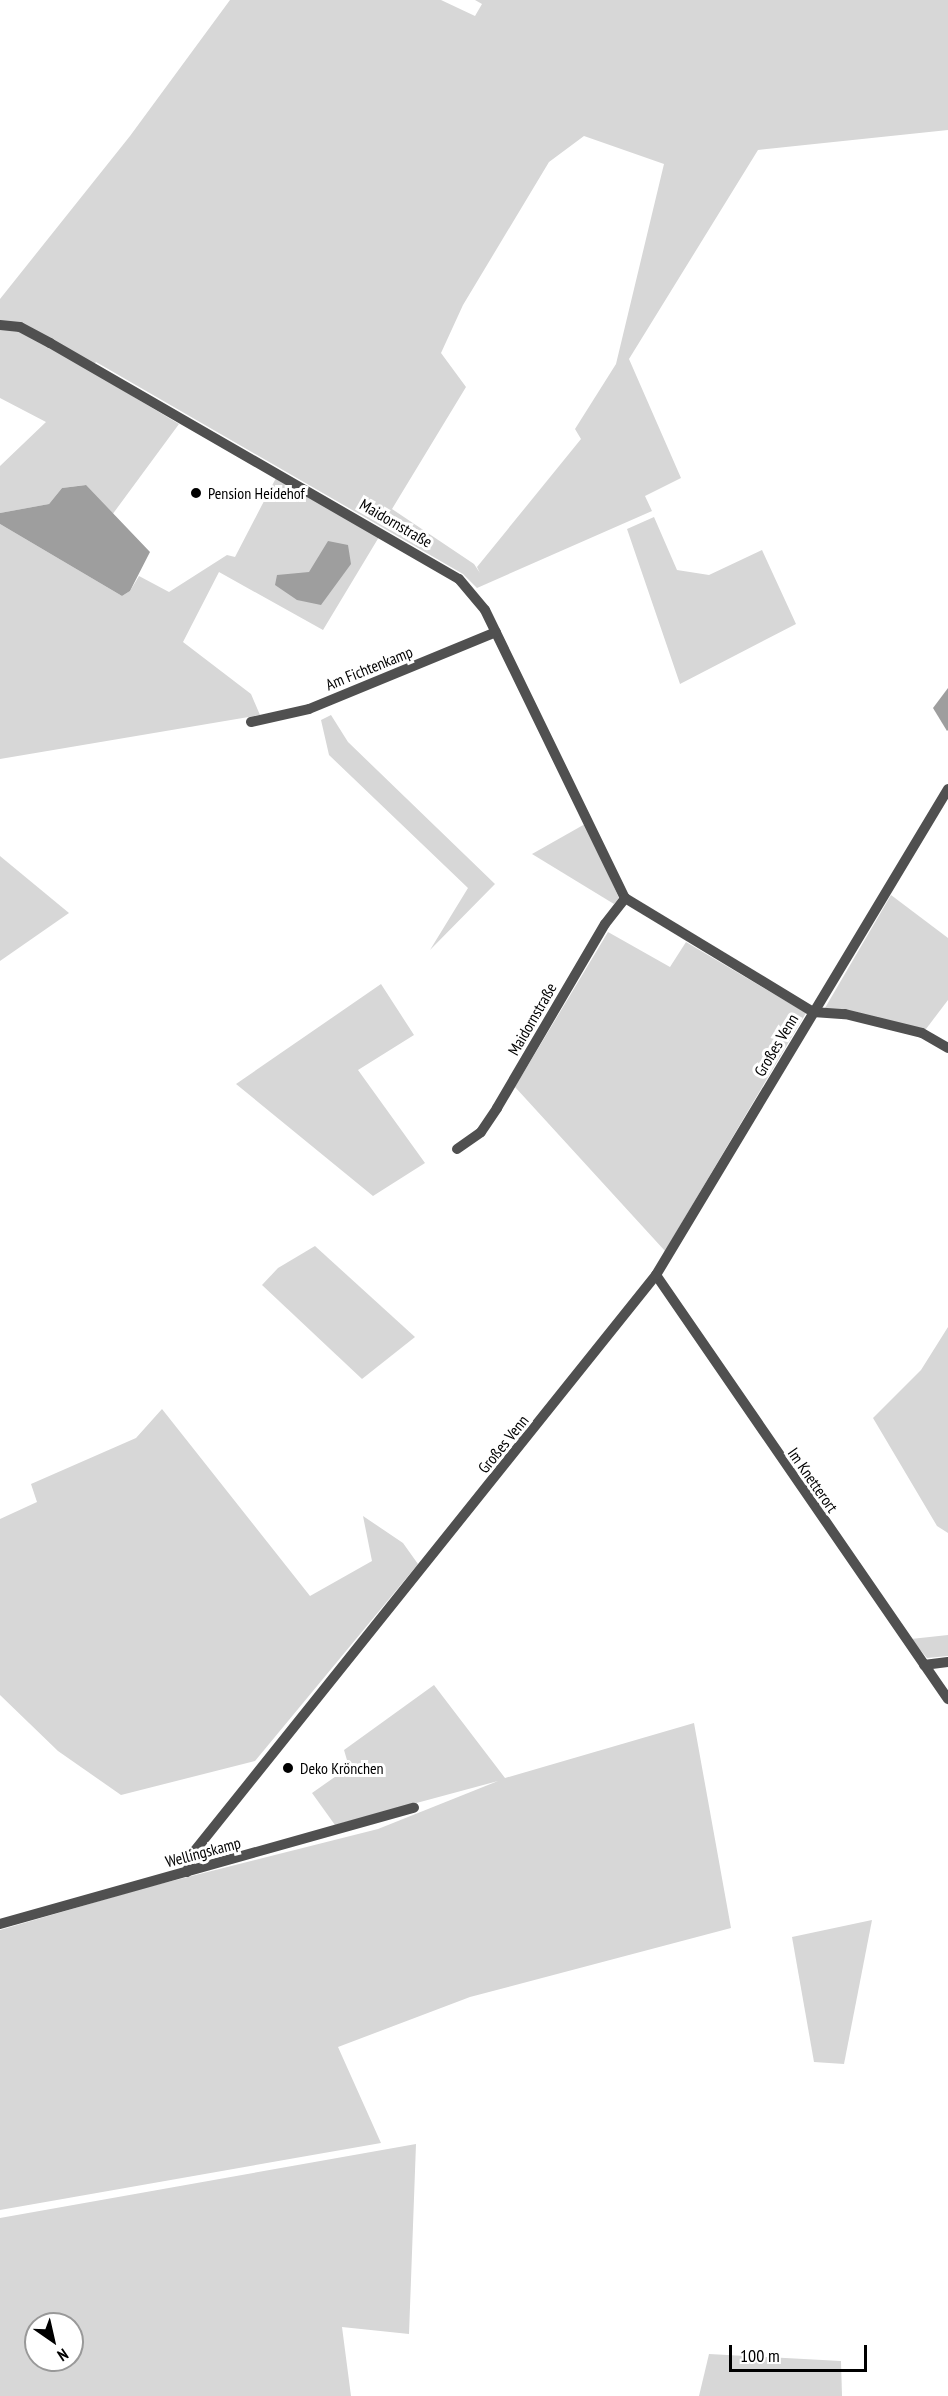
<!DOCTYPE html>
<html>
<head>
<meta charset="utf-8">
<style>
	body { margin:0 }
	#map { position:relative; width:948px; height:2396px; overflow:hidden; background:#fff; font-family:"PT Sans Narrow",sans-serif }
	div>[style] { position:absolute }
	.green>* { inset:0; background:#d7d7d7 }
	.water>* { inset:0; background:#9e9e9e }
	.minor>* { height:10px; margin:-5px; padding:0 5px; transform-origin:5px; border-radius:5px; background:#505050 }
	.dots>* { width:16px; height:16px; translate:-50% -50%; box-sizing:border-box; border:3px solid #fff; border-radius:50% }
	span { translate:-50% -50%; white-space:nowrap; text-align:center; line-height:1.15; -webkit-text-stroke:6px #fff; paint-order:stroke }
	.poi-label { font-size:16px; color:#000 }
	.left { translate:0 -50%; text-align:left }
	.street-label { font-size:16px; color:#000 }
	.north { position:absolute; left:24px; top:2312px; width:60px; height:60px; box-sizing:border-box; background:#fff; border:2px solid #999; border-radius:50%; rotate:146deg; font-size:16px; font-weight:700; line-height:24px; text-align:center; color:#000 }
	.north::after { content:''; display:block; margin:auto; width:21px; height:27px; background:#000; clip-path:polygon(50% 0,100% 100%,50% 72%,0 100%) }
	.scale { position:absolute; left:729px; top:2345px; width:138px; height:27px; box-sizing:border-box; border:3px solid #000; border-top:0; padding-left:8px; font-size:18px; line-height:21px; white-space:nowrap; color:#000; -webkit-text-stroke:4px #fff; paint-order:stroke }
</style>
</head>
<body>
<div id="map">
	<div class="green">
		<div style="clip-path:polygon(evenodd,230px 0,441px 0,475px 16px,482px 4px,475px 0,948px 0,948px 130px,758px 150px,629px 359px,681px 478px,645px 496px,652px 511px,477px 588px,463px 574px,96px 362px,89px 370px,179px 424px,112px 515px,85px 485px,62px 488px,49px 504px,0 513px,0 466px,46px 422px,0 398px,0 299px,130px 136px,230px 0,584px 136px,664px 164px,616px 364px,575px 429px,581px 439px,477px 567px,480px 573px,474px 564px,392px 509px,466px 387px,441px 353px,463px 305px,549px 162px,584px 136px)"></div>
		<div style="clip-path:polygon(276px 478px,379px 537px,323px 630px,219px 572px,183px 642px,251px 694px,260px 715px,0 759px,0 524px,122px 596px,130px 591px,139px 576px,169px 592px,227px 555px,235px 557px)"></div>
		<div style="clip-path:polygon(654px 517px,677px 570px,709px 575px,762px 550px,796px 624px,680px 684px,627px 529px)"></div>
		<div style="clip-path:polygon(331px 715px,348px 742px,495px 884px,430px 950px,468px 888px,329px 755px,321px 720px)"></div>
		<div style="clip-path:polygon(585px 824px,619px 898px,614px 904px,532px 854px)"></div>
		<div style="clip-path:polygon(0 856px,69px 913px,0 961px)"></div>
		<div style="clip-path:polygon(891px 895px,948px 938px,948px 1000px,926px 1029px,825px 1008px)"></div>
		<div style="clip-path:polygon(608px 932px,670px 967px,686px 942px,806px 1013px,665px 1251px,515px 1087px)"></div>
		<div style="clip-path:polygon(381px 984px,414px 1035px,358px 1070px,425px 1163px,373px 1196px,236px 1084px)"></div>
		<div style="clip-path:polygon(315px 1246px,415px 1337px,362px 1379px,262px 1285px,278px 1268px)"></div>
		<div style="clip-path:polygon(948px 1327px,948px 1533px,937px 1526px,873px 1418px,921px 1370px)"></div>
		<div style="clip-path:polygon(162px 1409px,310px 1596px,372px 1561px,363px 1516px,403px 1543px,418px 1564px,255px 1761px,121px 1795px,58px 1751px,0 1695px,0 1519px,37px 1502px,31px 1484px,136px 1438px)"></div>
		<div style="clip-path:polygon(948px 1635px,948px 1656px,927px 1658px,911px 1639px)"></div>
		<div style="clip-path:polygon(434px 1685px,505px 1778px,694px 1723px,731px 1928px,470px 1997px,338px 2047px,381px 2143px,0 2210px,0 1930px,144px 1888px,378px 1829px,498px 1781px,335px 1825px,312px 1793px,349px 1767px,344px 1750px)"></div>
		<div style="clip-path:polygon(872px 1920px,844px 2064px,814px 2062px,792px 1937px)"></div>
		<div style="clip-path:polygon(evenodd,416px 2144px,409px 2334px,342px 2327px,351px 2396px,0 2396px,0 2218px,416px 2144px,36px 2324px,72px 2324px,72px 2360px,36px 2360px,36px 2324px)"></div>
		<div style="clip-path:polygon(709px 2354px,841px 2361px,842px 2396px,699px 2396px)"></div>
	</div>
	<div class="water">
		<div style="clip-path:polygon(86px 485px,150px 552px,130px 591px,122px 596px,0 524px,0 513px,49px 504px,62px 488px)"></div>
		<div style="clip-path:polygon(328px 541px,348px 545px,351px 564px,321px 605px,297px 600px,275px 585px,277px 575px,309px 572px)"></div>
		<div style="clip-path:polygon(948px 688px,948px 730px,947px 731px,933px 708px)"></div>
	</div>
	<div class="minor">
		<div style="left:0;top:325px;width:20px;rotate:6deg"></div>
		<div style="left:20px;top:327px;width:34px;rotate:28deg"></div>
		<div style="left:50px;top:343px;width:472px;rotate:30deg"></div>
		<div style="left:459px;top:579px;width:40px;rotate:50deg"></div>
		<div style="left:485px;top:610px;width:320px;rotate:64.1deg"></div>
		<div style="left:625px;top:898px;width:220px;rotate:31.2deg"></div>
		<div style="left:813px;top:1012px;width:32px;rotate:4deg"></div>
		<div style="left:845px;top:1014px;width:79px;rotate:13.9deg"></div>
		<div style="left:922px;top:1033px;width:30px;rotate:30deg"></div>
		<div style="left:251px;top:722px;width:59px;rotate:-12.6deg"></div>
		<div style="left:309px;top:709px;width:202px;rotate:-22.4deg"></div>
		<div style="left:457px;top:1149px;width:29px;rotate:-35deg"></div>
		<div style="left:481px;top:1132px;width:29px;rotate:-56deg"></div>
		<div style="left:497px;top:1108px;width:213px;rotate:-59.6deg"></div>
		<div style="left:605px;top:924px;width:33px;rotate:-52deg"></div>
		<div style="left:656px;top:1275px;width:515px;rotate:55.45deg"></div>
		<div style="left:924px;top:1665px;width:24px;rotate:-7deg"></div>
		<div style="left:187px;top:1872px;width:20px;rotate:-72deg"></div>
		<div style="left:193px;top:1853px;width:741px;rotate:-51.3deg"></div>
		<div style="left:656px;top:1275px;width:567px;rotate:-59deg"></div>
		<div style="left:0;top:1924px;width:430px;rotate:-15.7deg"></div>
	</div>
	<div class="dots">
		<div style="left:196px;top:493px;background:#000"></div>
		<div style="left:288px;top:1768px;background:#000"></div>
	</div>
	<div class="poi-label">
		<span class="left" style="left:208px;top:493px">Pension Heidehof</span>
		<span class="left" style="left:300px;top:1768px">Deko Krönchen</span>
	</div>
	<div class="street-label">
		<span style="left:396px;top:523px;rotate:30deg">Maidornstraße</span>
		<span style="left:369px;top:668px;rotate:-22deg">Am Fichtenkamp</span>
		<span style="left:532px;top:1019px;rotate:-60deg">Maidornstraße</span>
		<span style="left:776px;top:1045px;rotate:-59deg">Großes Venn</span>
		<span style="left:503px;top:1444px;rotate:-51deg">Großes Venn</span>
		<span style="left:813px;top:1480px;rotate:55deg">Im Knetterort</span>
		<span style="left:203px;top:1852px;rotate:-15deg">Wellingskamp</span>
	</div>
	<div class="north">N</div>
	<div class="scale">100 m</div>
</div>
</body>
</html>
